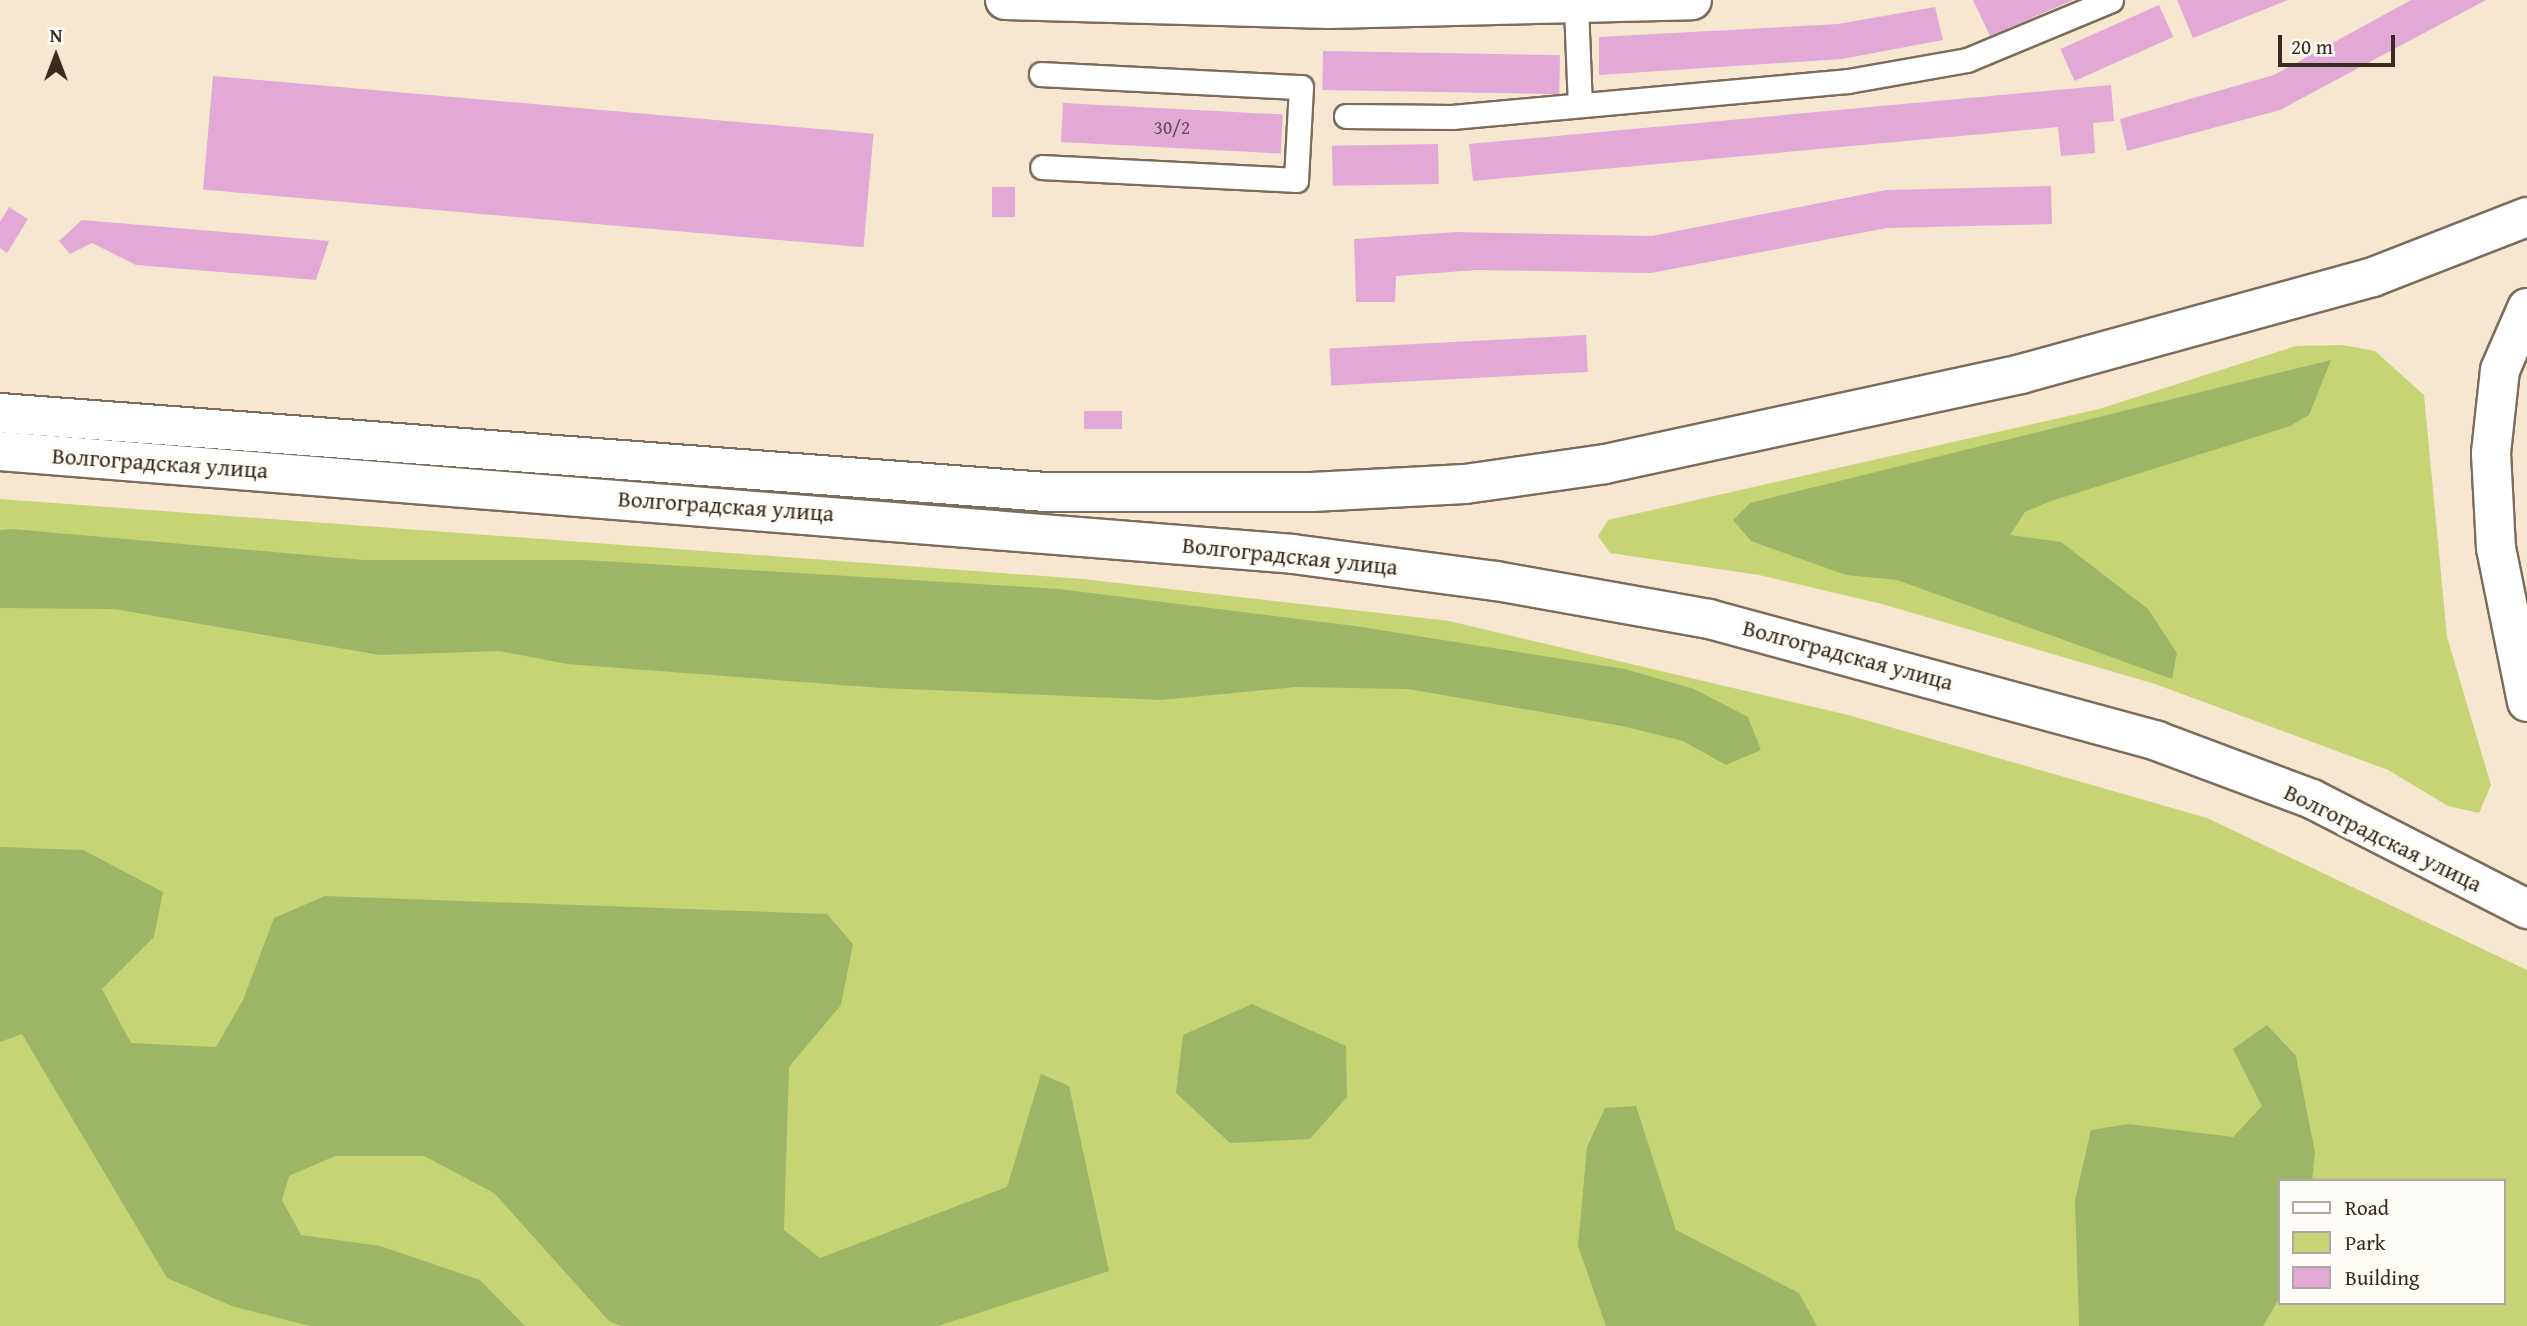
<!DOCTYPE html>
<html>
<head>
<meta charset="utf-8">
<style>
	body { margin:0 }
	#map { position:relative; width:2527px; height:1326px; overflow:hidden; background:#f5e7d0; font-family:"Gentium Book Plus",serif }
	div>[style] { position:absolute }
	.green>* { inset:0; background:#c6d475 }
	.forest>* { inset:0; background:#9cb666 }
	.building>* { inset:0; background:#e2a9d7; transform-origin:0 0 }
	.roads { filter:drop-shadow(2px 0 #7c6c5c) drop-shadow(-2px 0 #7c6c5c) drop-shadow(0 2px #7c6c5c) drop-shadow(0 -2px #7c6c5c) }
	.service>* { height:23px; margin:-11.5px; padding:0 11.5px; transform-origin:11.5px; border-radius:11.5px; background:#fff }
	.minor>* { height:38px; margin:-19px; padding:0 19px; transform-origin:19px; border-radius:19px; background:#fff }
	.primary>* { height:38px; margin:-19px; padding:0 19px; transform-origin:19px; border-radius:19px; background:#fff }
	span { translate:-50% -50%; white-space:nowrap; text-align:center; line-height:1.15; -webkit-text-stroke:7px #fdfcf7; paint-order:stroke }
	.number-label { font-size:19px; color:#654a4c }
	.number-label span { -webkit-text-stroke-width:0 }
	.street-label { font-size:23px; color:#3b2a1e }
	.legend { position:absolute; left:2278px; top:1179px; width:228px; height:126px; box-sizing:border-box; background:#fdfcf7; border:2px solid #afa8a0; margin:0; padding:9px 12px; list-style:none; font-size:21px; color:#3b2a1e }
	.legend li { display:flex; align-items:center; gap:14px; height:35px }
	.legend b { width:35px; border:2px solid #afa8a0 }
	.north { position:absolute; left:21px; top:21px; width:70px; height:70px; -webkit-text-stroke:5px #fdfcf7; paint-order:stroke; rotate:0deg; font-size:19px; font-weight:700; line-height:28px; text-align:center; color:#3b2a1e }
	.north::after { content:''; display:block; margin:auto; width:24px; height:32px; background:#3b2a1e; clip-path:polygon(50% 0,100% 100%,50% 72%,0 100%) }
	.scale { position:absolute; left:2278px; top:35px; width:117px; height:32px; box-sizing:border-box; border:4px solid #3b2a1e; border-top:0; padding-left:9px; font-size:21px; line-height:24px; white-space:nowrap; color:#3b2a1e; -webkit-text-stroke:5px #fdfcf7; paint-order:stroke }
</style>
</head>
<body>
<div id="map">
	<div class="green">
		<div style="clip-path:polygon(2342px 345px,2375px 351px,2424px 395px,2447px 637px,2491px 785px,2479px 813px,2448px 806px,2388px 770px,2155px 684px,1882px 604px,1759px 575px,1610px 553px,1598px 536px,1608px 520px,2099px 409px,2296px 346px)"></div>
		<div style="clip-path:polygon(evenodd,0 499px,1083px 579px,1449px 621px,1848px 715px,2207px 818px,2527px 970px,2527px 1326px,0 1326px,0 499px,2280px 1181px,2504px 1181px,2504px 1303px,2280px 1303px,2280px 1181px)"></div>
	</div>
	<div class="forest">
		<div style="clip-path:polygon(2331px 360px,2309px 415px,2290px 426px,2051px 501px,2025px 512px,2010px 535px,2061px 542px,2148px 609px,2177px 653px,2172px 679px,1897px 580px,1846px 575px,1751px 541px,1733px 520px,1750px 503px)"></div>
		<div style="clip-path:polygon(12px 529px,363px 560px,584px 560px,1059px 589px,1355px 626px,1625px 669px,1694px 689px,1748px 717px,1761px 750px,1726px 765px,1683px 741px,1622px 726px,1408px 689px,1296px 687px,1161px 700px,881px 688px,567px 664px,499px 651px,380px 655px,114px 609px,0 608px,0 530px)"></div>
		<div style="clip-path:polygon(0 847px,83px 850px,163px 892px,154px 937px,102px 989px,131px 1043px,216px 1047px,243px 1000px,274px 918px,325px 896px,827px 914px,853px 944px,841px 1005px,789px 1067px,784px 1230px,820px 1258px,1007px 1187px,1041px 1074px,1069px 1086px,1109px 1271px,938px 1326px,621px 1326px,609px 1321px,494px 1193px,424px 1156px,335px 1156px,289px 1176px,282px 1200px,301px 1235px,380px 1246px,480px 1280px,525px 1326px,310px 1326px,232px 1306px,167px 1278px,22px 1034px,0 1042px)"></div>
		<div style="clip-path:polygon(1252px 1004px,1346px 1046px,1347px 1097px,1310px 1139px,1230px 1143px,1176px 1093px,1183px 1035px)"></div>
		<div style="clip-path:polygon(2267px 1025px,2296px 1056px,2315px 1152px,2312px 1181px,2280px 1181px,2280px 1297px,2263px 1326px,2079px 1326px,2075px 1200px,2091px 1130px,2128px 1124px,2233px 1137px,2262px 1106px,2233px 1049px)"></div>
		<div style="clip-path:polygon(1636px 1106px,1676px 1230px,1799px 1293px,1817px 1326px,1606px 1326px,1578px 1246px,1587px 1147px,1605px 1108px)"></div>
	</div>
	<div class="building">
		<div style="clip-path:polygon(1973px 0,2073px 0,1990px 36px)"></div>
		<div style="clip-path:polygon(2177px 0,2288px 0,2193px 38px)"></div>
		<div style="clip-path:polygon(2411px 0,2486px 0,2280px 110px,2127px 151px,2120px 119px,2274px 75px)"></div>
		<div style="left:2159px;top:5px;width:35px;height:108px;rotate:66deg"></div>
		<div style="clip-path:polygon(1935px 7px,1943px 40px,1842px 59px,1599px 75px,1599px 37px,1838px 24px)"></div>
		<div style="left:1323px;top:51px;width:237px;height:39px;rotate:1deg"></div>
		<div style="left:213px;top:76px;width:663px;height:114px;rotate:5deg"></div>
		<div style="clip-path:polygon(2111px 85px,2114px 121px,2093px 123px,2095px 153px,2061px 156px,2058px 127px,1473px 181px,1469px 144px)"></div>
		<div style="left:1063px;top:103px;width:220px;height:39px;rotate:3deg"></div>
		<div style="left:1438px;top:144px;width:40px;height:106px;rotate:89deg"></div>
		<div style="clip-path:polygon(2051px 186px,2052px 224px,1887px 228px,1651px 273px,1477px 270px,1396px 276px,1395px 302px,1356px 302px,1354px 239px,1456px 232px,1652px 236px,1886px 190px)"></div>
		<div style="left:992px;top:187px;width:23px;height:30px"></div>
		<div style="clip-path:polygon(9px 207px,28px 219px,7px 253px,0 248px,0 222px)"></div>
		<div style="clip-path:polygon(82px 220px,329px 241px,316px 280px,136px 265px,92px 243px,70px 254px,59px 241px)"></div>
		<div style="left:1586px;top:335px;width:37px;height:257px;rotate:87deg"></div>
		<div style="left:1084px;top:411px;width:38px;height:18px"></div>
	</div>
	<div class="roads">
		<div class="service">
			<div style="left:1576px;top:7px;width:98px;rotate:87.7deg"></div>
			<div style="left:1041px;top:74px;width:260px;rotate:2.9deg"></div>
			<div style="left:1301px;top:87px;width:93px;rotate:93.1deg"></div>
			<div style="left:1296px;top:180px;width:254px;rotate:-177.1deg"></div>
			<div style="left:1346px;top:116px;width:106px;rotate:0.5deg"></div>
			<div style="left:1452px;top:117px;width:398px;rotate:-5.2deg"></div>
			<div style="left:1848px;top:81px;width:121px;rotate:-10deg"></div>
			<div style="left:1967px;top:60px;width:156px;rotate:-22.6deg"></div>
		</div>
		<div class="minor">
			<div style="left:1005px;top:0;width:324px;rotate:1.6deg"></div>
			<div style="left:1329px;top:9px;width:363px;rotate:-1.4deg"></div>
		</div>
		<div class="primary">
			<div style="left:2527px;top:308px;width:68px;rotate:113.5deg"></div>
			<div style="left:2500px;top:370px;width:83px;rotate:96.2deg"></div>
			<div style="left:2491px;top:453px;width:95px;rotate:87deg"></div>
			<div style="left:2496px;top:548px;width:157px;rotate:78.6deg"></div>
			<div style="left:0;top:413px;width:1050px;rotate:4.32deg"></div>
			<div style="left:1047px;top:492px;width:265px"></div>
			<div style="left:1312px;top:492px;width:153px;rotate:-3deg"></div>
			<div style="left:1465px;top:484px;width:141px;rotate:-8.1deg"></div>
			<div style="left:1605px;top:464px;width:426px;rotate:-12.2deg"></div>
			<div style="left:2021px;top:374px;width:365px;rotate:-15.4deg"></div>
			<div style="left:2373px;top:277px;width:165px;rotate:-21.3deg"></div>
			<div style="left:0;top:451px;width:1297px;rotate:4.55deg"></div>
			<div style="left:1293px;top:554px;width:205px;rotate:7.6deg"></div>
			<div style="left:1496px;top:581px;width:216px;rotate:10.1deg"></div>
			<div style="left:1709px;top:619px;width:464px;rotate:15.2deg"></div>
			<div style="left:2157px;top:741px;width:165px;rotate:20.5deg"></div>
			<div style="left:2312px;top:799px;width:242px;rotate:27.1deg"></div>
		</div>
	</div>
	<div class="number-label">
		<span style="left:1172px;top:128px">30/2</span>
	</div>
	<div class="street-label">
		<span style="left:160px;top:463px;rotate:4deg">Волгоградская улица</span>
		<span style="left:726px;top:506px;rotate:4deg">Волгоградская улица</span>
		<span style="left:1290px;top:556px;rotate:6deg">Волгоградская улица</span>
		<span style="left:1848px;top:655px;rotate:15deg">Волгоградская улица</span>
		<span style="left:2383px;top:838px;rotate:26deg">Волгоградская улица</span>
	</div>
	<ul class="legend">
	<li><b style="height:9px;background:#fff"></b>Road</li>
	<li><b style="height:19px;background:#c6d475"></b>Park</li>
	<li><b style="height:19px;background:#e2a9d7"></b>Building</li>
	</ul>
	<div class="north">N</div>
	<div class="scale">20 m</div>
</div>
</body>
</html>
